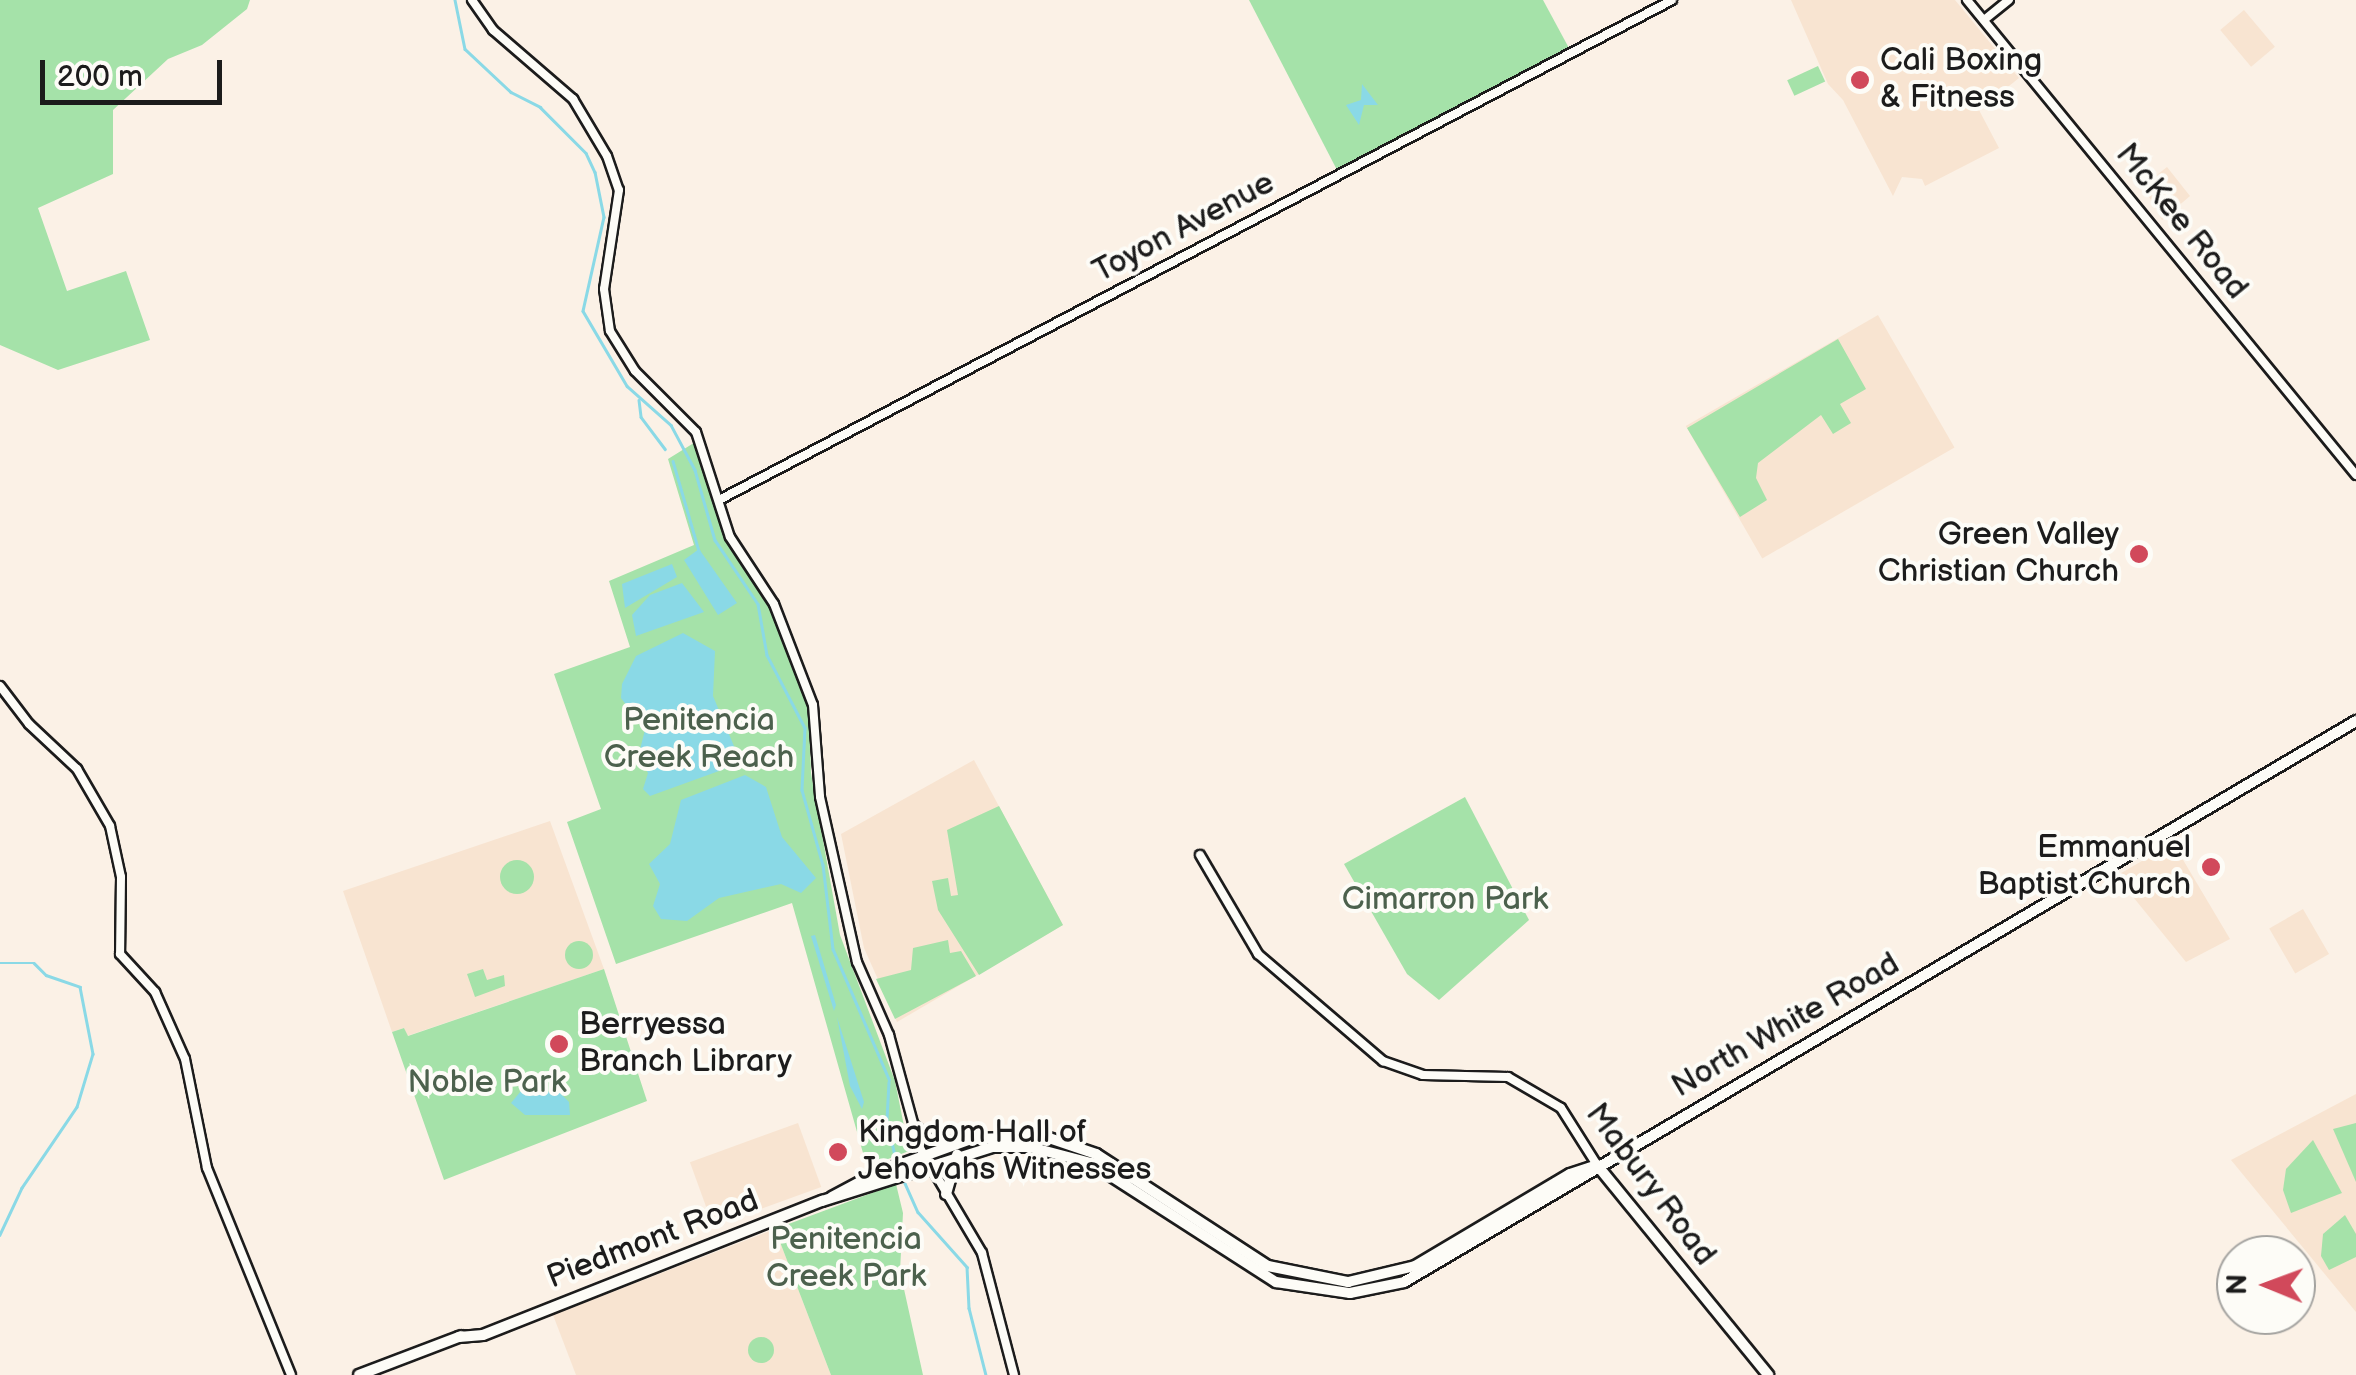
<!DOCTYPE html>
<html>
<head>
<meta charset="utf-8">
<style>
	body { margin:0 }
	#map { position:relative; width:2356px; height:1375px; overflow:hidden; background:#fbf1e6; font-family:"Balsamiq Sans",sans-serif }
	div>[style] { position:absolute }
	.built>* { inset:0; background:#f8e4d1; transform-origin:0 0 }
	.green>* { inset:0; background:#a5e2a9; transform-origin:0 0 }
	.round { border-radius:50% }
	.water>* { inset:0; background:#8ad9e6 }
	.stream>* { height:2.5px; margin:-1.25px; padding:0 1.25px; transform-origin:1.25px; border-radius:1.25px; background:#8ad9e6 }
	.roads { filter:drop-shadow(2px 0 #1c1c1c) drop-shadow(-2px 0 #1c1c1c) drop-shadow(0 2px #1c1c1c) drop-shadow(0 -2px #1c1c1c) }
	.minor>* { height:8px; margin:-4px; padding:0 4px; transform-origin:4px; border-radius:4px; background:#fdfcf7 }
	.major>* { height:10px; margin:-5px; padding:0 5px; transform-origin:5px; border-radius:5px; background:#fdfcf7 }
	.dots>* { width:28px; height:28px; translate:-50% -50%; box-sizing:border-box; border:5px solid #fdfcf7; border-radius:50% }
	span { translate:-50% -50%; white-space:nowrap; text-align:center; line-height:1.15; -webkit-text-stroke:8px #fdfcf7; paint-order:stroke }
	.poi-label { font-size:32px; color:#1c1c1c }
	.left { translate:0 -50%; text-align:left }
	.right { translate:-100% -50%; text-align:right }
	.street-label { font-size:32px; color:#1c1c1c }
	.park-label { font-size:32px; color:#4c614d }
	.north { position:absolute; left:2216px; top:1235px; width:100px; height:100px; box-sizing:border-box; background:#fdfcf7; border:2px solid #a3a29f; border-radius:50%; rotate:271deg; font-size:28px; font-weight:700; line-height:40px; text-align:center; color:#1c1c1c }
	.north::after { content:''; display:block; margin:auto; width:35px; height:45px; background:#d1495b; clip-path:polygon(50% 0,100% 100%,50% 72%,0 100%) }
	.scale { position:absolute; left:40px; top:60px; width:182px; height:45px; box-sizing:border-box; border:5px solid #1c1c1c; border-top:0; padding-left:12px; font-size:30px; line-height:35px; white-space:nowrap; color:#1c1c1c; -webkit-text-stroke:8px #fdfcf7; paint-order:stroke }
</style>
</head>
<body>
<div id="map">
	<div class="built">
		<div style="clip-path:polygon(1791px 0,1955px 0,2019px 78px,1979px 110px,1999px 148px,1925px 186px,1922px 179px,1902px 177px,1893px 196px,1843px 100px,1828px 84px)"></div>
		<div style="left:2244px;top:10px;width:48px;height:31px;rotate:50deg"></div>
		<div style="clip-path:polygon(2167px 167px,2190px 196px,2162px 220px,2143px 186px)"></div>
		<div style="left:1878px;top:315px;width:153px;height:222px;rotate:60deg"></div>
		<div style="clip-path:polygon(974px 760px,1063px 925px,897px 1022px,864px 948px,841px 834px)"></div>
		<div style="clip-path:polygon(550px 821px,604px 969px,407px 1036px,404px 1028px,392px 1032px,343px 891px)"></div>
		<div style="clip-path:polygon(2173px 843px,2230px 939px,2186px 962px,2116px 876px)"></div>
		<div style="left:2303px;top:909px;width:52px;height:39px;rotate:60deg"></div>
		<div style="clip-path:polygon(2356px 1094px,2356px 1312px,2231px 1160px)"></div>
		<div style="left:798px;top:1123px;width:68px;height:115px;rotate:70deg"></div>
		<div style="clip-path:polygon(775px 1229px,831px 1375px,576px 1375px,553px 1315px)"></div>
	</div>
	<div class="green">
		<div style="clip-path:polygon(0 0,250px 0,247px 9px,202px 45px,168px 59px,113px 110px,113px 174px,38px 208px,67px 291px,126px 271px,150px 340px,58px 370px,0 345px)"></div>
		<div style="clip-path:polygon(1249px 0,1543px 0,1570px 50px,1337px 170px)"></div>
		<div style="left:1818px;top:66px;width:17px;height:34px;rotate:65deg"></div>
		<div style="clip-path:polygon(1838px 339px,1866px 389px,1840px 404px,1851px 423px,1833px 434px,1821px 415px,1758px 463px,1756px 478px,1767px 500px,1740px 517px,1687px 428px)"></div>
		<div style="clip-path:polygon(697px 441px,726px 538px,771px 605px,809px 708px,811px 773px,840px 935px,895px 1081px,909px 1151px,867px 1167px,792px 903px,616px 964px,567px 822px,601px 809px,554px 674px,630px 647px,609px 581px,694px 545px,668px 459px)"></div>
		<div style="clip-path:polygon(1465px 797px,1529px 920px,1439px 1000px,1407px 974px,1344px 864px)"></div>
		<div style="clip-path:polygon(999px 806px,1063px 925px,979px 975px,938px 910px,932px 881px,948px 878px,951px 896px,958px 895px,947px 830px)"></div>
		<div class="round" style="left:500px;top:860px;width:34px;height:34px"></div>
		<div style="clip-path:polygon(948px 940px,950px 953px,961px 951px,976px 976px,895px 1019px,876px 979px,911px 970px,913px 948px)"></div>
		<div class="round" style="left:565px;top:941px;width:28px;height:28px"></div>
		<div style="clip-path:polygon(483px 969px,487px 980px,504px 975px,505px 986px,475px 997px,467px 974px)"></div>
		<div style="clip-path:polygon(604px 969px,647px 1101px,444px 1180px,392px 1032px,404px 1028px,408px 1036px)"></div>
		<div style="clip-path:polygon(2356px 1123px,2356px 1182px,2333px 1129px)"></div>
		<div style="clip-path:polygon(2313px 1140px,2342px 1193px,2291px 1213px,2283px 1190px,2286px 1169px)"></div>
		<div style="clip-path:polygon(896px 1184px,903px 1213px,900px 1271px,923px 1375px,831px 1375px,775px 1229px)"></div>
		<div style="clip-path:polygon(2345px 1215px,2356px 1234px,2356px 1257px,2329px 1270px,2321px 1256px,2323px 1234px)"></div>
		<div class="round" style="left:748px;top:1337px;width:26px;height:26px"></div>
	</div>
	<div class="water">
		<div style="clip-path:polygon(1362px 84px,1378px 105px,1364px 105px,1359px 125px,1346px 105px,1361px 100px)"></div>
		<div style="clip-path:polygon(699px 549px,737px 603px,718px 615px,684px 560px)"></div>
		<div style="clip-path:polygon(672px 564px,677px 577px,625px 608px,622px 584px)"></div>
		<div style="clip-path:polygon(682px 583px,704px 612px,636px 636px,632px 615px,650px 595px)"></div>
		<div style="clip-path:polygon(683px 633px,715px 651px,713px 696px,739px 758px,730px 767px,650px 796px,643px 789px,648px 773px,638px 757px,645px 730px,621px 698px,622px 684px,636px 656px)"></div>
		<div style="clip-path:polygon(745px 775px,766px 787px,782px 837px,816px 878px,801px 893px,781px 884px,719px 898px,687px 921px,661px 919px,653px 906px,660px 884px,649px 864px,670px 844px,681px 800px)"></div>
		<div style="clip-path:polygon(815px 935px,836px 1005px,834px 1011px,811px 936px)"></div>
		<div style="clip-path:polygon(837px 1017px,864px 1102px,862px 1109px,850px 1086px)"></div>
		<div style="clip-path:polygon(521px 1091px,559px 1092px,569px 1102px,570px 1115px,525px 1115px,511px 1103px)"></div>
	</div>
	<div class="stream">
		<div style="left:455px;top:0;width:50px;rotate:78.5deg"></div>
		<div style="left:465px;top:49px;width:63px;rotate:43.1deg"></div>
		<div style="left:511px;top:92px;width:33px;rotate:27deg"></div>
		<div style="left:540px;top:107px;width:65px;rotate:45deg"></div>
		<div style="left:586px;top:153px;width:21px;rotate:65deg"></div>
		<div style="left:595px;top:172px;width:46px;rotate:78.7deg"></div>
		<div style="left:604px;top:217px;width:96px;rotate:102.6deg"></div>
		<div style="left:583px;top:311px;width:87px;rotate:59.6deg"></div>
		<div style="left:627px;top:386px;width:59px;rotate:41.6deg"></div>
		<div style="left:671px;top:425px;width:51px;rotate:61.9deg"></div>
		<div style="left:695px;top:470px;width:73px;rotate:74.1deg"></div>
		<div style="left:715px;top:540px;width:77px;rotate:56.1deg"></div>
		<div style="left:758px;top:604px;width:52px;rotate:80deg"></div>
		<div style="left:767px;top:655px;width:82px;rotate:62.5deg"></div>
		<div style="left:805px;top:728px;width:62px;rotate:92.8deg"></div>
		<div style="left:802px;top:790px;width:78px;rotate:74.4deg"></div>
		<div style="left:823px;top:865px;width:85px;rotate:83.2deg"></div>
		<div style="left:833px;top:949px;width:142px;rotate:66.7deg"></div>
		<div style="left:639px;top:400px;width:17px;rotate:83deg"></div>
		<div style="left:641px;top:417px;width:40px;rotate:53deg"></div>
		<div style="left:673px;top:461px;width:94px;rotate:73.9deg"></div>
		<div style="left:0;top:963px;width:34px"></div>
		<div style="left:34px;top:963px;width:17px;rotate:45deg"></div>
		<div style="left:46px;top:975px;width:36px;rotate:19deg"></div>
		<div style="left:80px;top:987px;width:68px;rotate:79deg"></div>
		<div style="left:93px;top:1054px;width:55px;rotate:106.8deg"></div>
		<div style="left:77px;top:1107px;width:98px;rotate:124.2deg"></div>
		<div style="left:22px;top:1188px;width:52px;rotate:115.1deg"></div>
		<div style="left:889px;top:1082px;width:39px;rotate:93deg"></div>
		<div style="left:887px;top:1121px;width:44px;rotate:76.9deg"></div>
		<div style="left:904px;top:1181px;width:34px;rotate:66deg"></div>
		<div style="left:918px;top:1212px;width:74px;rotate:48.3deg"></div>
		<div style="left:967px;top:1267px;width:41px;rotate:87.2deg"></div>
		<div style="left:969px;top:1308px;width:69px;rotate:75.8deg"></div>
	</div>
	<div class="roads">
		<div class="minor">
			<div style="left:472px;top:0;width:37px;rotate:55deg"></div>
			<div style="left:493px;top:30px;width:106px;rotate:40.8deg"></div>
			<div style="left:573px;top:99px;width:66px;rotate:59.2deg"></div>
			<div style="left:607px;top:156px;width:36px;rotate:71deg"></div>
			<div style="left:619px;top:190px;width:100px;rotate:98.6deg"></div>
			<div style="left:604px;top:289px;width:42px;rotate:81.9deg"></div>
			<div style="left:610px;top:331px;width:47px;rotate:58deg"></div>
			<div style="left:635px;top:371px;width:86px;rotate:45deg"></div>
			<div style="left:696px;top:432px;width:110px;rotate:72.1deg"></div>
			<div style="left:730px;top:537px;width:80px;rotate:56.7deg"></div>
			<div style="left:774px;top:604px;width:108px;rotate:68.9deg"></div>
			<div style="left:813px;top:705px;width:92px;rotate:85.6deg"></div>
			<div style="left:820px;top:797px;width:169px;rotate:77.4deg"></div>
			<div style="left:857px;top:962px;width:80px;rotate:66.3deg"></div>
			<div style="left:889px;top:1035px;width:117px;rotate:74.7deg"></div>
			<div style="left:920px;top:1148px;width:122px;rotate:59.4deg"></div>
			<div style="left:982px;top:1253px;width:126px;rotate:75.3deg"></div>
			<div style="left:1967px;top:0;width:614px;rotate:50.68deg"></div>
			<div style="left:1984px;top:20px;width:32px;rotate:-39deg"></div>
			<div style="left:719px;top:500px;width:1076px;rotate:-27.68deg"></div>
			<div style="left:0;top:686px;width:48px;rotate:52.7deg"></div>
			<div style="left:29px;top:724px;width:66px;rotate:43.2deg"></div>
			<div style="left:77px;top:769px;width:66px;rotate:59.9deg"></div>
			<div style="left:110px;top:826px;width:52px;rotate:77.8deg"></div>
			<div style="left:121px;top:877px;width:77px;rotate:90.7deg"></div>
			<div style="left:120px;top:954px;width:52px;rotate:47.4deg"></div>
			<div style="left:155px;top:992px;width:73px;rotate:65.9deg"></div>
			<div style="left:185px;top:1059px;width:111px;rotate:78.6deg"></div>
			<div style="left:207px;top:1168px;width:223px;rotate:67.9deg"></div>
			<div style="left:1200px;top:855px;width:115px;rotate:59.6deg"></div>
			<div style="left:1258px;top:954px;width:165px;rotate:40.6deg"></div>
			<div style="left:1383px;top:1061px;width:42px;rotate:19.3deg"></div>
			<div style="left:1423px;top:1075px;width:85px;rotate:1.3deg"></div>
			<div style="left:1508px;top:1077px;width:61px;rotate:30.3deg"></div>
			<div style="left:1561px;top:1108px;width:67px;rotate:57.7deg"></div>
		</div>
		<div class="major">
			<div style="left:914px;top:1126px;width:23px;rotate:40deg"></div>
			<div style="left:932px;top:1141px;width:19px"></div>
			<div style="left:1597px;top:1165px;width:271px;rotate:50.8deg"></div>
			<div style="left:946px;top:1194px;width:41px;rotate:-74.2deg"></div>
			<div style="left:832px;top:1197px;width:51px;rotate:-28.1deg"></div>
			<div style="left:877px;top:1173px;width:100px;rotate:-19.9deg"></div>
			<div style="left:971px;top:1139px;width:75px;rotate:-1.5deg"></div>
			<div style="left:1046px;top:1137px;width:53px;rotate:18.8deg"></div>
			<div style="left:1096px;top:1154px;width:205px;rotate:33.1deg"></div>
			<div style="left:1268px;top:1266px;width:82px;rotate:11.3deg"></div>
			<div style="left:1348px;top:1282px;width:69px;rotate:-13.4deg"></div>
			<div style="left:1415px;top:1266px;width:180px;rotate:-30.7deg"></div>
			<div style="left:1570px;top:1174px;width:28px;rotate:-18deg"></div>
			<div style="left:459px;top:1337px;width:24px;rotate:-5deg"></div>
			<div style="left:483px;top:1335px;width:365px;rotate:-21.6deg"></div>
			<div style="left:822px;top:1201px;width:178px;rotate:-17.6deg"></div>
			<div style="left:992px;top:1147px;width:38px"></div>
			<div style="left:1030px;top:1147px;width:63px;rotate:14.7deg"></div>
			<div style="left:1091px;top:1163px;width:220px;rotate:32.8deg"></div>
			<div style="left:1276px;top:1282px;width:75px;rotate:8.5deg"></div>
			<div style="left:1350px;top:1293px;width:55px;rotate:-11.5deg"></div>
			<div style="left:1404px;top:1282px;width:1105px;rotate:-30.51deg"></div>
			<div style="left:359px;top:1375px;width:109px;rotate:-20.9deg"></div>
		</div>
	</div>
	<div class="dots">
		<div style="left:1860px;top:80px;background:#d1495b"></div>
		<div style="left:2139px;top:554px;background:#d1495b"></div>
		<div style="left:2211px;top:867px;background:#d1495b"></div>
		<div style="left:559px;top:1044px;background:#d1495b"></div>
		<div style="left:838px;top:1152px;background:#d1495b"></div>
	</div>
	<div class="poi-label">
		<span class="left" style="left:1880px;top:80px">Cali Boxing<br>&amp; Fitness</span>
		<span class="right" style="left:2119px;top:554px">Green Valley<br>Christian Church</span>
		<span class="right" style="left:2191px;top:867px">Emmanuel<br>Baptist Church</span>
		<span class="left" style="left:579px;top:1044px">Berryessa<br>Branch Library</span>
		<span class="left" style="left:858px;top:1152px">Kingdom Hall of<br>Jehovahs Witnesses</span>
	</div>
	<div class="street-label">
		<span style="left:2181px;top:222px;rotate:51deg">McKee Road</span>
		<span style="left:1184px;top:228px;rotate:-28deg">Toyon Avenue</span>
		<span style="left:1786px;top:1026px;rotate:-30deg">North White Road</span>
		<span style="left:1650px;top:1185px;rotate:53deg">Mabury Road</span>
		<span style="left:653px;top:1240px;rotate:-21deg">Piedmont Road</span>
	</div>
	<div class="park-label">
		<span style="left:699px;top:740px">Penitencia<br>Creek Reach</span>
		<span style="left:1445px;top:900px">Cimarron Park</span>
		<span style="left:487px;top:1083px">Noble Park</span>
		<span style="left:846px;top:1259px">Penitencia<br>Creek Park</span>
	</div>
	<div class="north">N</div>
	<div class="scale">200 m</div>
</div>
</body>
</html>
